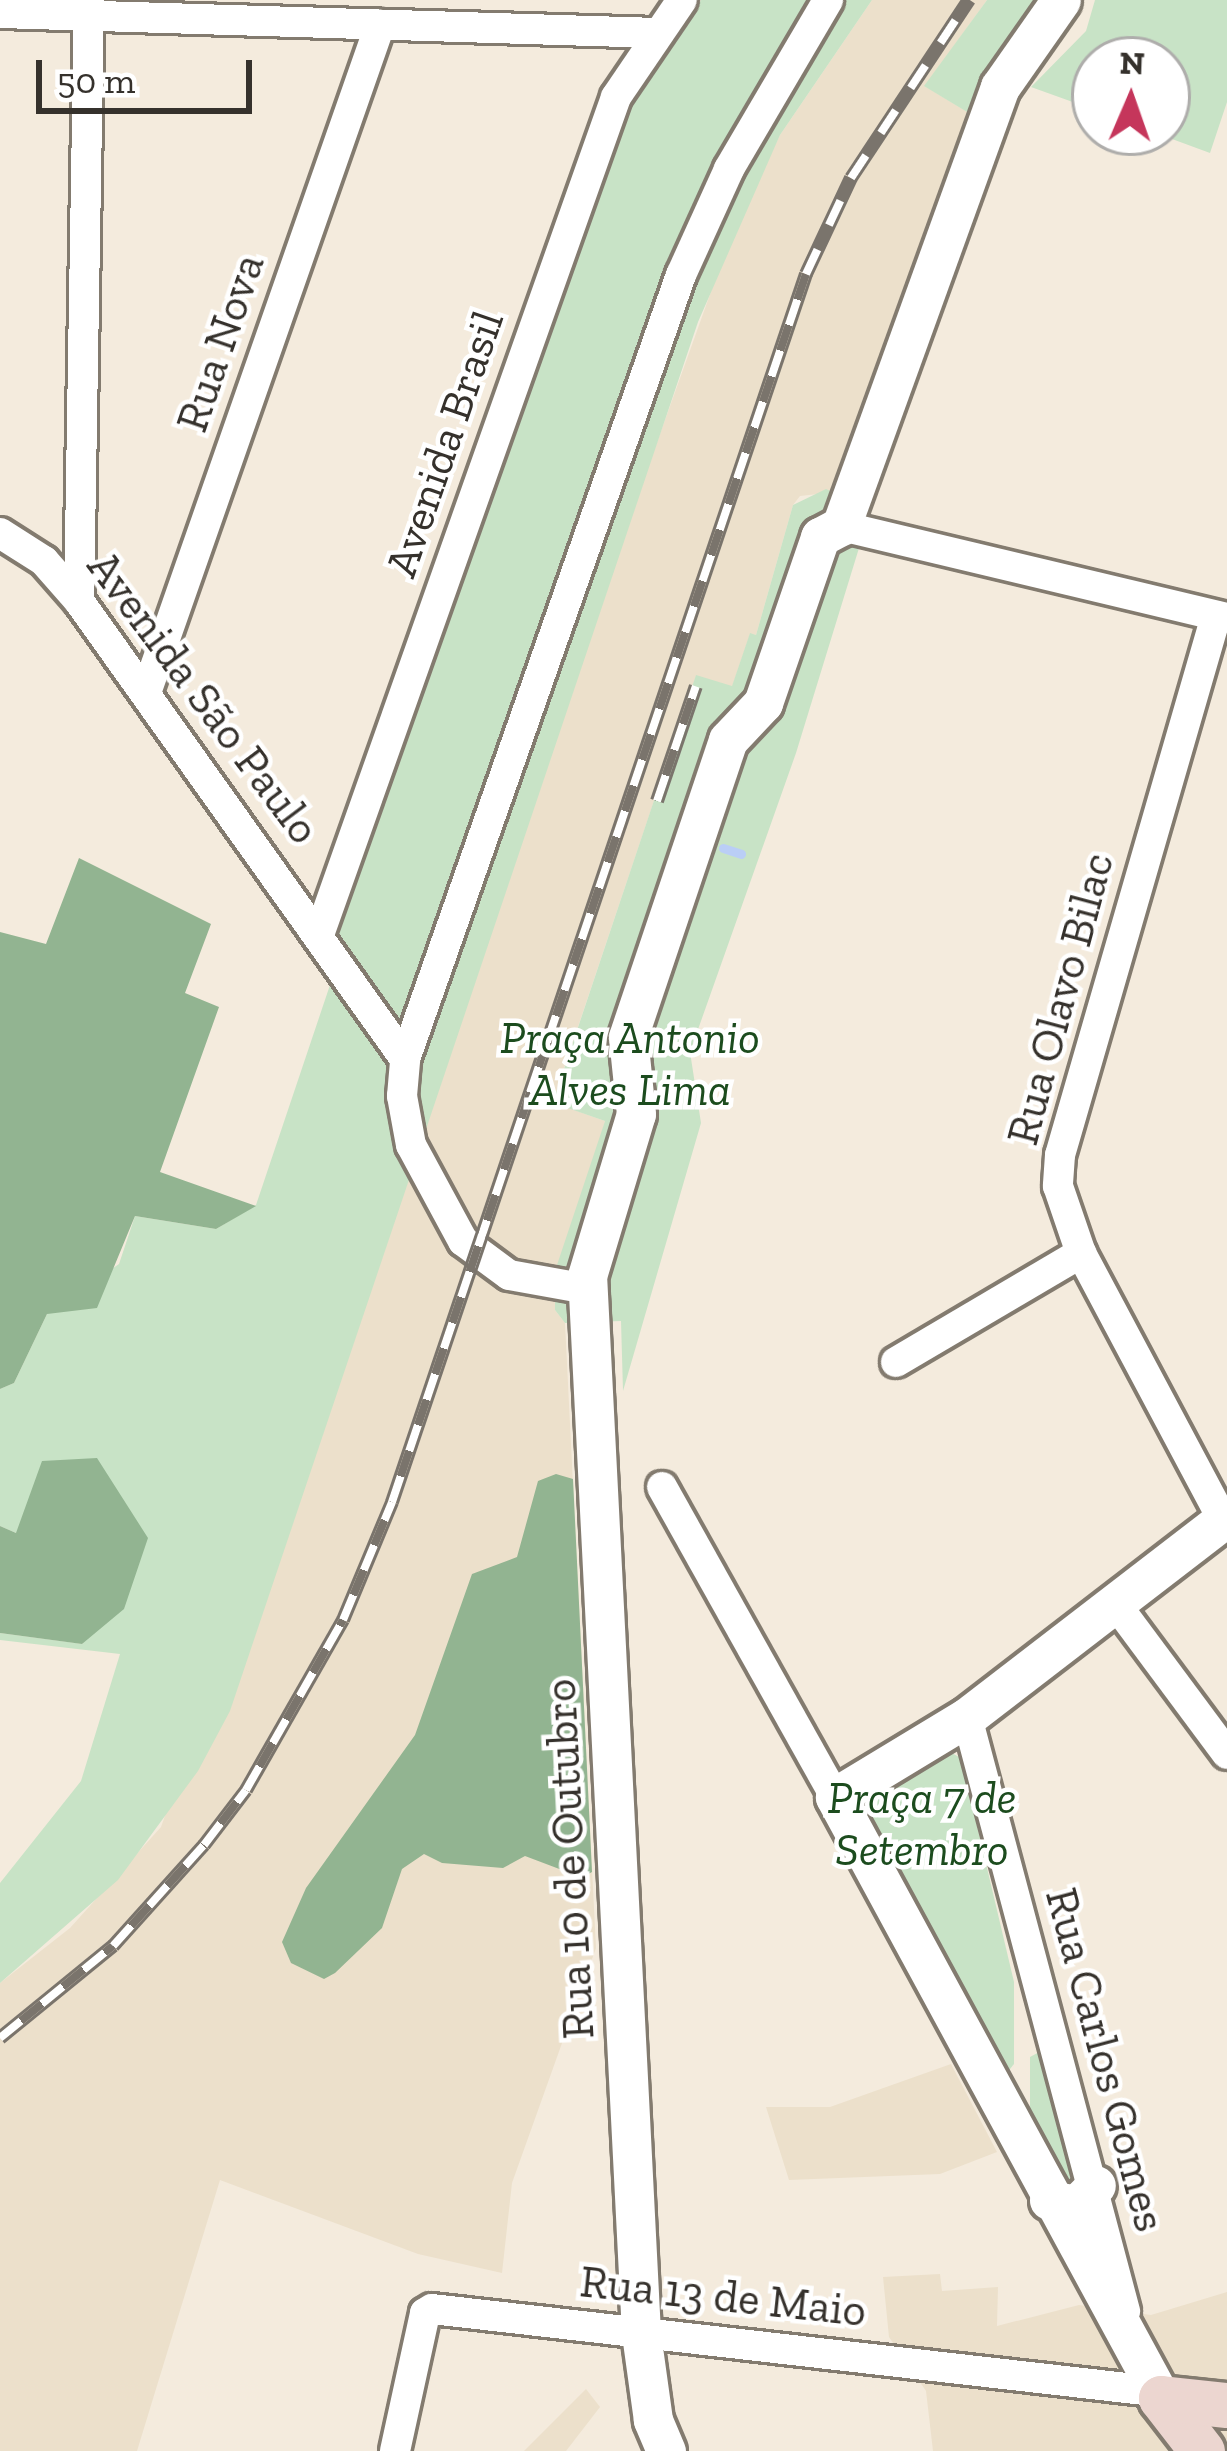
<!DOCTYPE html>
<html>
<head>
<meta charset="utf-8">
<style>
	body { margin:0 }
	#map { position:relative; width:1227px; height:2451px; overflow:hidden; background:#f4ebdd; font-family:"Zilla Slab",serif }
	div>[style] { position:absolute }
	.built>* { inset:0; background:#ece0cb }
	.green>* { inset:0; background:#c8e3c6 }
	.forest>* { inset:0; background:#92b491 }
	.stream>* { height:9px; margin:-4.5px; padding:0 4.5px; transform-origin:4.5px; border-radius:4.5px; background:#bacef6 }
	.roads { filter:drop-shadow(3px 0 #837b6f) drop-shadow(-3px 0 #837b6f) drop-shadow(0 3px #837b6f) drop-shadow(0 -3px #837b6f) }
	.minor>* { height:30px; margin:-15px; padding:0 15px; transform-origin:15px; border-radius:15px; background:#fff }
	.tertiary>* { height:39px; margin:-19.5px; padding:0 19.5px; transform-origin:19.5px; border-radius:19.5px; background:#fff }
	.secondary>* { height:45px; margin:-22.5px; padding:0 22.5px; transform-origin:22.5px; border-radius:22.5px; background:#ecd6d0 }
	.rail>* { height:14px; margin-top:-7px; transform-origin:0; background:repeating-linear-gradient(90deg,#fff 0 27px,#7a746c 0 54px); box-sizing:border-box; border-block:3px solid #7a746c }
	span { translate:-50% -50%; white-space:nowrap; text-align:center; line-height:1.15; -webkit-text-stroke:9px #fff; paint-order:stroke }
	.street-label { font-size:45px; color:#35312c }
	.park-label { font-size:45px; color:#1c4c1e; font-style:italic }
	.north { position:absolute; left:1071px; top:36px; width:120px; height:120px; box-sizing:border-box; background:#fff; border:3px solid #aeadab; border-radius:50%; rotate:2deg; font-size:33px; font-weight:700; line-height:48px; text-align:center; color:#35312c }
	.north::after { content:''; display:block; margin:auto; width:42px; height:54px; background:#c5365b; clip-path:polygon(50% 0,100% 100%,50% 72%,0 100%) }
	.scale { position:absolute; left:36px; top:60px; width:216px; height:54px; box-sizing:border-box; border:6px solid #35312c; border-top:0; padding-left:15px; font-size:36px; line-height:42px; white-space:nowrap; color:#35312c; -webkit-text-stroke:9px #fff; paint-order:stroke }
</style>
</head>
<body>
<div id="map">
	<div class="built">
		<div style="clip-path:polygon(872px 0,987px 0,925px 86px,972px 115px,836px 492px,800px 496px,793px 505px,756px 635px,750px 634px,732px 687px,696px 676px,556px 1092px,557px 1104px,605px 1121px,555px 1310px,565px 1323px,596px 1948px,512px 2183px,502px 2273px,418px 2254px,220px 2180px,137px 2451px,0 2451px,0 1983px,70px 1928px,161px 1827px,732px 233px,780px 135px)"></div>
		<div style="clip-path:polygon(951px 2064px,997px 2152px,940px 2174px,789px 2180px,766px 2107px,830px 2107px)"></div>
		<div style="clip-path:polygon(940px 2274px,942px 2291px,998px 2287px,997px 2326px,1079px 2305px,1151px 2315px,1227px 2292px,1227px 2451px,933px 2451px,926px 2391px,889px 2337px,883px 2277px)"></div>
		<div style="clip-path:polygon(586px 2389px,600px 2407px,566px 2451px,524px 2451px)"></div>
	</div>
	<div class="green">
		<div style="clip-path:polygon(701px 0,872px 0,780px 135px,698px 322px,230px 1711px,198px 1771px,118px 1880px,0 1983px,0 1883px,81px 1781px,120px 1654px,0 1640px,0 1633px,83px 1644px,16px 1533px,0 1526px,0 1389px,14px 1383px,47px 1314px,119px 1264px,135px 1216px,216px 1229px,256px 1205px,330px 985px,328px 949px,628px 103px)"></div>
		<div style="clip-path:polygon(987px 0,1043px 0,972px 115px,924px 86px)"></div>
		<div style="clip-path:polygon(1095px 0,1227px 0,1227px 102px,1210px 153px,1153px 132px,1167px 132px,1167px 60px,1095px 60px,1095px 110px,1031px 87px,1086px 31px)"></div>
		<div style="clip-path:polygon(826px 489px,871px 509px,796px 753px,690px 1052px,701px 1123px,623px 1391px,621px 1321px,565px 1323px,555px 1310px,555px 1271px,605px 1121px,556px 1104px,556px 1093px,696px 675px,732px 686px,750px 633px,756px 635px,793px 505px)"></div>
		<div style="clip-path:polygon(946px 1750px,961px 1758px,1014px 1982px,1014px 2064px,1006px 2074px,863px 1812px,869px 1797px)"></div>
		<div style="clip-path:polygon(1043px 2050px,1081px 2179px,1071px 2192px,1030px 2133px,1030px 2057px)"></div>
	</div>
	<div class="forest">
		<div style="clip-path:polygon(79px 858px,211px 924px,185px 993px,219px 1007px,160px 1172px,256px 1206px,216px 1229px,135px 1216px,97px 1308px,47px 1314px,14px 1383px,0 1389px,0 932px,46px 944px)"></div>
		<div style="clip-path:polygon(97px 1458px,148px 1538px,124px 1609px,82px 1644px,0 1633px,0 1526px,16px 1533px,42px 1461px)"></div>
		<div style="clip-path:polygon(556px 1474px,573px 1479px,592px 1872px,572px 1883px,562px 1870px,525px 1856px,503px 1868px,442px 1863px,424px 1854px,402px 1869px,382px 1928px,335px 1973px,324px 1979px,291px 1963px,282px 1942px,306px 1888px,415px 1735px,472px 1574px,517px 1557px,538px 1481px)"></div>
	</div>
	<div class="stream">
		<div style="left:723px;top:848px;width:19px;rotate:18deg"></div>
	</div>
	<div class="roads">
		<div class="minor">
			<div style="left:0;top:13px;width:657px;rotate:1.74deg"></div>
			<div style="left:841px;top:526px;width:397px;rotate:13.4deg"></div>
			<div style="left:0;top:533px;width:52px;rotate:32.5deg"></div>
			<div style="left:44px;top:561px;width:53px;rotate:48.8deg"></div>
			<div style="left:79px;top:601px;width:562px;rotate:54.56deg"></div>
			<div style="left:79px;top:601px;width:601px;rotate:-89.05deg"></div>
			<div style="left:1216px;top:616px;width:561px;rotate:106.14deg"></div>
			<div style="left:1060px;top:1155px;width:31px;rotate:94deg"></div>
			<div style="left:1058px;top:1186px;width:71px;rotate:71.1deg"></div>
			<div style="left:1081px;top:1253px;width:302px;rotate:62deg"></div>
			<div style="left:147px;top:690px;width:705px;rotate:-70.69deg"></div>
			<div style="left:320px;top:932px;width:886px;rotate:-70.48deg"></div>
			<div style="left:616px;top:97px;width:117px;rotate:-55.8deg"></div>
			<div style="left:587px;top:1289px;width:79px;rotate:-169.8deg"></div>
			<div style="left:509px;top:1275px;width:57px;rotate:-143.5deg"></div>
			<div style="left:463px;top:1241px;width:109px;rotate:-118.4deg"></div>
			<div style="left:411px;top:1145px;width:50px;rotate:-100.4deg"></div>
			<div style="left:402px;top:1096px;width:37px;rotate:-85deg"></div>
			<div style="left:405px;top:1059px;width:831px;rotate:-70.61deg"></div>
			<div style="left:681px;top:275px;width:116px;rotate:-65.6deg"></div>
			<div style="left:729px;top:169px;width:196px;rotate:-59.6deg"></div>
			<div style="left:896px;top:1362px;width:215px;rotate:-30.5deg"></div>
			<div style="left:662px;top:1487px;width:355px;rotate:60.8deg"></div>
			<div style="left:1115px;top:1603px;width:188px;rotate:53.4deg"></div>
			<div style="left:967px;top:1717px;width:615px;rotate:75.1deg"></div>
			<div style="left:395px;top:2451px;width:141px;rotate:-77.7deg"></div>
			<div style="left:425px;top:2313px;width:8px;rotate:-30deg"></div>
			<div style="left:432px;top:2309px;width:726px;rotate:6.49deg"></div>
		</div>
		<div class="tertiary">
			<div style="left:1049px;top:2200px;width:27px;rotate:10deg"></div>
			<div style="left:1076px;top:2205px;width:28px;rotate:-45deg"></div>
			<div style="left:1161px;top:2398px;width:684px;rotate:-118.48deg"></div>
			<div style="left:835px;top:1797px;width:154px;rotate:-31.2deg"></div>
			<div style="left:967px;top:1717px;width:328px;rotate:-37.6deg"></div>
			<div style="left:666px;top:2451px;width:34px;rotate:-113deg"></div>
			<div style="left:653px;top:2420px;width:88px;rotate:-97.9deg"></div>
			<div style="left:641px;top:2333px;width:1058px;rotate:-92.92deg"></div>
			<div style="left:587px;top:1276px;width:169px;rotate:-73.2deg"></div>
			<div style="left:636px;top:1114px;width:77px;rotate:-95.9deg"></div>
			<div style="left:628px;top:1037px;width:313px;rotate:-71.4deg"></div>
			<div style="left:728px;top:740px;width:51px;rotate:-46.6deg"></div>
			<div style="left:763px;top:703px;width:176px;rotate:-71deg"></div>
			<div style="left:820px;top:537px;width:24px;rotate:-28deg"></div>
			<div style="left:841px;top:526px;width:467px;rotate:-70.1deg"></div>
			<div style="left:1000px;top:87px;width:106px;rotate:-55deg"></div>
		</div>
		<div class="secondary">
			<div style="left:1161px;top:2398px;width:67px;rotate:52.3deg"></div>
			<div style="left:1161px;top:2398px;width:66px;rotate:6.1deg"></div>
		</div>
	</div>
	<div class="rail">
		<div style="left:657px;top:801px;width:121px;rotate:-71.3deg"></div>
		<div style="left:0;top:2038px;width:146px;rotate:-39.2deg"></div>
		<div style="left:113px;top:1946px;width:136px;rotate:-48deg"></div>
		<div style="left:204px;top:1845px;width:69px;rotate:-52.6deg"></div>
		<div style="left:246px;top:1790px;width:196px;rotate:-60.3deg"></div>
		<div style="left:343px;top:1620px;width:128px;rotate:-67.4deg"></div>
		<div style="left:392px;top:1502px;width:1296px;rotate:-71.37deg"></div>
		<div style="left:806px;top:274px;width:106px;rotate:-64.9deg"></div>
		<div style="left:851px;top:178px;width:214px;rotate:-56.5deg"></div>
	</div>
	<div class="street-label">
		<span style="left:221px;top:343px;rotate:-71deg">Rua Nova</span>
		<span style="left:445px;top:444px;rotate:-71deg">Avenida Brasil</span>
		<span style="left:203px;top:698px;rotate:53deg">Avenida São Paulo</span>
		<span style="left:1061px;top:999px;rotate:-75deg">Rua Olavo Bilac</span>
		<span style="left:570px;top:1859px;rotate:-93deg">Rua 10 de Outubro</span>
		<span style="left:1105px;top:2060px;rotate:75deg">Rua Carlos Gomes</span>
		<span style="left:723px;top:2297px;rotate:6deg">Rua 13 de Maio</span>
	</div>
	<div class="park-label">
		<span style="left:630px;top:1065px">Praça Antonio<br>Alves Lima</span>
		<span style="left:922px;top:1825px">Praça 7 de<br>Setembro</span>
	</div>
	<div class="north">N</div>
	<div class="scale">50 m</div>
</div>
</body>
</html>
